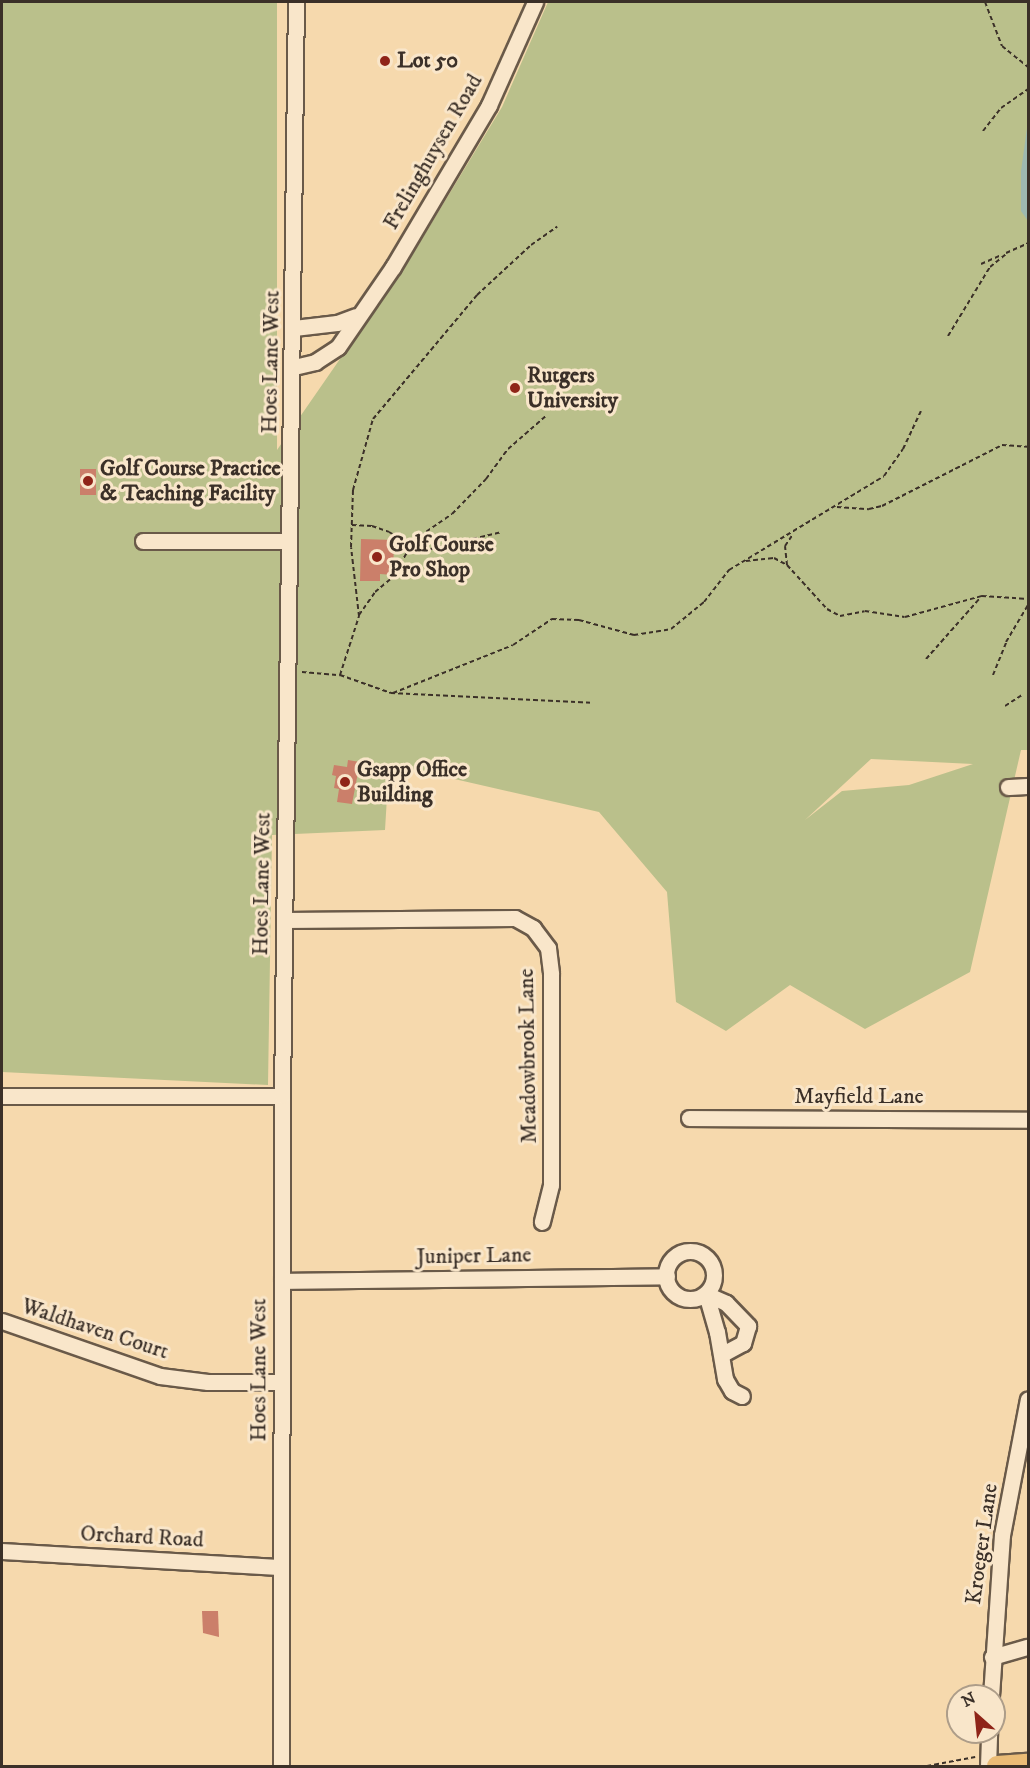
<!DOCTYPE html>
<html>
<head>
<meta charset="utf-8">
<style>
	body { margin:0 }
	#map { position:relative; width:1030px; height:1768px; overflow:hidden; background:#f6d9ad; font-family:"IM FELL DW Pica",serif }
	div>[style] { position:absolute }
	.green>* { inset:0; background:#bac08b }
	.water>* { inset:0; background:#9eb9b0 }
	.building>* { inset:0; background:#cb7f6a; transform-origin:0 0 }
	.path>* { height:2px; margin-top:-1px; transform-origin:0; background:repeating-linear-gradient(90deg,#3b3028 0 4.5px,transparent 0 7.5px) }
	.roads { filter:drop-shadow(2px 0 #6a5a49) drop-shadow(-2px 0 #6a5a49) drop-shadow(0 2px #6a5a49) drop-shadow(0 -2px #6a5a49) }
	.minor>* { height:15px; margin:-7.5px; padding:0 7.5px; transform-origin:7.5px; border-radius:7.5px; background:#f9e6ca }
	.minor>.ring { margin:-7.5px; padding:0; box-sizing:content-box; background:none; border:15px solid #f9e6ca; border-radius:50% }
	.major>* { height:20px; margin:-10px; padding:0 10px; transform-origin:10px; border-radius:10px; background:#ebbc76 }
	.dots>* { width:16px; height:16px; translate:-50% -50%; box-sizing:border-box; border:3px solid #f9e6ca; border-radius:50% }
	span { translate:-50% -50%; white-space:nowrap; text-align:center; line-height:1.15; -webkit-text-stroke:6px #f9e6ca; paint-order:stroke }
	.poi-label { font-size:22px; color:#3b3028; font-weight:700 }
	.left { translate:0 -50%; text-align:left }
	.street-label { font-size:22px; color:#3b3028 }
	.frame { position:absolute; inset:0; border:3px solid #3b3028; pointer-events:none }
	.north { position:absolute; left:946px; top:1684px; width:60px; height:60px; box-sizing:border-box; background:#f9e6ca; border:2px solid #ad9d89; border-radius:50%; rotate:333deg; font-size:16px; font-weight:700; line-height:24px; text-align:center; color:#3b3028 }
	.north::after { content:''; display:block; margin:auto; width:21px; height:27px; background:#8f2418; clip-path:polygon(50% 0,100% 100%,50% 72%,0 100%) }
</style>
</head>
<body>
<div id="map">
	<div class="green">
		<div style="clip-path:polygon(evenodd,2px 2px,277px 2px,277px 450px,414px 252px,502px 107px,548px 2px,1028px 2px,1028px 750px,1021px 750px,970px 972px,865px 1029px,790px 985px,726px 1031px,676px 1002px,667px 892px,599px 812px,389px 764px,385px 830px,272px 835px,268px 1085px,2px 1072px,2px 2px,871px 759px,973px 764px,909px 785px,842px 791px,805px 820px,871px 759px)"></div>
	</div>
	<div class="water">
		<div style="clip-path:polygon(1028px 121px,1028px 221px,1021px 211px,1021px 171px)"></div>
	</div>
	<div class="building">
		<div style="left:80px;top:469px;width:16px;height:26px"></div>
		<div style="clip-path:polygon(361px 539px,394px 540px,393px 575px,380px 574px,380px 581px,360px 581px)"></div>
		<div style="clip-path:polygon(348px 760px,360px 762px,352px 804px,337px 802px,339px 789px,334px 788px,336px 776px,332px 775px,334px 765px,347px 767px)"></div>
		<div style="clip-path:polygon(202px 1611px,218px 1611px,219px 1637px,203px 1633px)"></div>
	</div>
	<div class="path">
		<div style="left:985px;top:2px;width:47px;rotate:68.9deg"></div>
		<div style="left:1002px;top:46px;width:33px;rotate:39deg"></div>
		<div style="left:983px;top:131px;width:29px;rotate:-52deg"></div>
		<div style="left:1001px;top:108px;width:33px;rotate:-35deg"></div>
		<div style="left:1006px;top:253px;width:24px;rotate:-24deg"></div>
		<div style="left:981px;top:264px;width:22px;rotate:-24deg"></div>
		<div style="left:948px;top:336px;width:81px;rotate:-58.7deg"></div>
		<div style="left:990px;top:267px;width:22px;rotate:-39deg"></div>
		<div style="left:837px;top:507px;width:32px;rotate:4deg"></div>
		<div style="left:869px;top:509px;width:13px;rotate:-13deg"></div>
		<div style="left:882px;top:506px;width:135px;rotate:-26.9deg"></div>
		<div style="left:1002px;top:445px;width:26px;rotate:4deg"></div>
		<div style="left:352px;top:525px;width:20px;rotate:3deg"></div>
		<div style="left:372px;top:526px;width:18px;rotate:19deg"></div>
		<div style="left:389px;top:532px;width:38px;rotate:30deg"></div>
		<div style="left:422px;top:551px;width:82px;rotate:-13.4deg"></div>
		<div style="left:746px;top:561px;width:28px;rotate:-6deg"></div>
		<div style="left:774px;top:558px;width:15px;rotate:28deg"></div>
		<div style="left:787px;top:565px;width:59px;rotate:47.7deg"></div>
		<div style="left:827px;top:609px;width:15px;rotate:28deg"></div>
		<div style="left:840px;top:616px;width:25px;rotate:-11deg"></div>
		<div style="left:865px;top:611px;width:40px;rotate:8.5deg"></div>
		<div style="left:905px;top:617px;width:80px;rotate:-15.3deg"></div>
		<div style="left:982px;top:596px;width:46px;rotate:3.7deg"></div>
		<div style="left:787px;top:565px;width:19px;rotate:-96deg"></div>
		<div style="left:785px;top:546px;width:14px;rotate:-56deg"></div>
		<div style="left:359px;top:615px;width:28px;rotate:-55deg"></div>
		<div style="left:375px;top:592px;width:23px;rotate:-40deg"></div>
		<div style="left:393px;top:577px;width:43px;rotate:-60.4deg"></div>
		<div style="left:414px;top:540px;width:46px;rotate:-34.4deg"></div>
		<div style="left:452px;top:514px;width:49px;rotate:-45.8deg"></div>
		<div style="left:486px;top:479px;width:37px;rotate:-54deg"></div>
		<div style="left:508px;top:449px;width:52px;rotate:-41.1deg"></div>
		<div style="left:926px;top:659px;width:81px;rotate:-48.5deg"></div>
		<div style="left:302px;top:672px;width:38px;rotate:5deg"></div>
		<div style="left:340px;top:675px;width:54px;rotate:19.4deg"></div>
		<div style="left:391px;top:693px;width:201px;rotate:2.8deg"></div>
		<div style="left:340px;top:675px;width:62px;rotate:-72.1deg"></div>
		<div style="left:359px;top:616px;width:69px;rotate:-96.6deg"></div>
		<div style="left:351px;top:547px;width:57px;rotate:-88deg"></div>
		<div style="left:353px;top:490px;width:74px;rotate:-74.3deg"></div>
		<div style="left:373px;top:419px;width:162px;rotate:-50deg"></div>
		<div style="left:477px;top:295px;width:74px;rotate:-42.8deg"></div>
		<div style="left:531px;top:245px;width:32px;rotate:-35deg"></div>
		<div style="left:993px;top:675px;width:35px;rotate:-68deg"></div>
		<div style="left:1006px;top:642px;width:43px;rotate:-59.3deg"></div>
		<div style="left:393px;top:693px;width:129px;rotate:-21.8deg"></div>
		<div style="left:513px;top:645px;width:47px;rotate:-33.7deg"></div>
		<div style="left:552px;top:619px;width:27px;rotate:2deg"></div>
		<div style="left:579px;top:620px;width:57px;rotate:15.3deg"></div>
		<div style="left:634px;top:635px;width:37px;rotate:-9deg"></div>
		<div style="left:671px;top:629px;width:43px;rotate:-39.3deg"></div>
		<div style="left:704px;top:602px;width:41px;rotate:-52deg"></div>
		<div style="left:729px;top:570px;width:181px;rotate:-31.2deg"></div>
		<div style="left:884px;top:476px;width:33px;rotate:-55deg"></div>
		<div style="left:903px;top:449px;width:42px;rotate:-64.7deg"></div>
		<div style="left:1005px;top:706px;width:20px;rotate:-33deg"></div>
		<div style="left:927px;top:1766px;width:49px;rotate:-10.6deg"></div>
	</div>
	<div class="roads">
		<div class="minor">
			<div style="left:294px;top:328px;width:43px;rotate:-6.6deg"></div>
			<div style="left:337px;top:323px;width:20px;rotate:-20deg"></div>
			<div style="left:294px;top:367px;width:22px;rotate:-13deg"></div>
			<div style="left:315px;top:362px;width:27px;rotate:-33deg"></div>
			<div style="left:338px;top:347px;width:97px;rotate:-55.5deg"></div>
			<div style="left:393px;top:267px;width:188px;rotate:-59.3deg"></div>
			<div style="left:489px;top:105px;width:113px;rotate:-65.9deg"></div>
			<div style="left:143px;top:541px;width:146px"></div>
			<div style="left:1008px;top:787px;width:20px;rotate:-3deg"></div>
			<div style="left:284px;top:920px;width:231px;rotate:-0.5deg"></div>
			<div style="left:515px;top:918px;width:21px;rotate:29deg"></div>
			<div style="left:533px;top:928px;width:25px;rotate:53deg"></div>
			<div style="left:548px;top:948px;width:26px;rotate:83deg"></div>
			<div style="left:551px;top:974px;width:211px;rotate:90deg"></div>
			<div style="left:551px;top:1185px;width:38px;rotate:104deg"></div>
			<div style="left:2px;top:1096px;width:280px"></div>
			<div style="left:689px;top:1118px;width:339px;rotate:0.3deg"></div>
			<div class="ring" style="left:666px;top:1251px;width:33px;height:33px"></div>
			<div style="left:282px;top:1281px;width:385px;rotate:-0.7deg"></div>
			<div style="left:706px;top:1294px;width:40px;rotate:74deg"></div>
			<div style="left:717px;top:1332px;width:48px;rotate:80.3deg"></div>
			<div style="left:725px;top:1379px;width:14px;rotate:60deg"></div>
			<div style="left:732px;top:1391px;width:11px;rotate:27deg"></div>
			<div style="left:706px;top:1294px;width:22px;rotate:24deg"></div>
			<div style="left:726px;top:1303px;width:32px;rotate:46deg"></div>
			<div style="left:748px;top:1326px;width:18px;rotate:106deg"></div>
			<div style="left:743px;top:1343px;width:24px;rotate:152deg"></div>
			<div style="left:2px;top:1321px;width:167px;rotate:19.2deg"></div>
			<div style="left:160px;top:1376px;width:48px;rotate:7.1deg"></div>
			<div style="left:208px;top:1382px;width:74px"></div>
			<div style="left:2px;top:1551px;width:278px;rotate:3.3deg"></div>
			<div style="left:992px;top:1657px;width:37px;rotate:-16deg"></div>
			<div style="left:991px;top:1696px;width:161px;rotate:-86.1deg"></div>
			<div style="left:1002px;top:1535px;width:138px;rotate:-79.2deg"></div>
			<div style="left:281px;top:1766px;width:670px;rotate:-89.91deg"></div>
			<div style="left:282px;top:1096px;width:1094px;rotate:-89.27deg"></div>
			<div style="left:988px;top:1766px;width:34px;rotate:-88deg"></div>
		</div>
		<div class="major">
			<div style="left:997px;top:1766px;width:31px;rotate:-4deg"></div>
		</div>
	</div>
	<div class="dots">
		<div style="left:385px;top:61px;background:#8f2418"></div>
		<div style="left:515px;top:388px;background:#8f2418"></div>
		<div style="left:88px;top:481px;background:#8f2418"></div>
		<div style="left:377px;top:557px;background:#8f2418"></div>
		<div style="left:345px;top:782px;background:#8f2418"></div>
	</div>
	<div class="poi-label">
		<span class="left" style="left:397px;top:61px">Lot 50</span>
		<span class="left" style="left:527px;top:388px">Rutgers<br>University</span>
		<span class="left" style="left:100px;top:481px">Golf Course Practice<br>&amp; Teaching Facility</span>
		<span class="left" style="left:389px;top:557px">Golf Course<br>Pro Shop</span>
		<span class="left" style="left:357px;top:782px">Gsapp Office<br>Building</span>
	</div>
	<div class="street-label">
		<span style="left:433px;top:152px;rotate:-60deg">Frelinghuysen Road</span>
		<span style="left:271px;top:362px;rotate:-89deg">Hoes Lane West</span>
		<span style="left:262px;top:884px;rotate:-89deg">Hoes Lane West</span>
		<span style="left:528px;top:1056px;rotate:-91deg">Meadowbrook Lane</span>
		<span style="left:859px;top:1097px">Mayfield Lane</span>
		<span style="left:474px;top:1256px;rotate:-1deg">Juniper Lane</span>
		<span style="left:95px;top:1329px;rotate:18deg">Waldhaven Court</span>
		<span style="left:259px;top:1370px;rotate:-90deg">Hoes Lane West</span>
		<span style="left:142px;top:1537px;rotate:3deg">Orchard Road</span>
		<span style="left:982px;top:1544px;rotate:-82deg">Kroeger Lane</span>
	</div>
	<div class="frame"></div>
	<div class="north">N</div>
</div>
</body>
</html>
